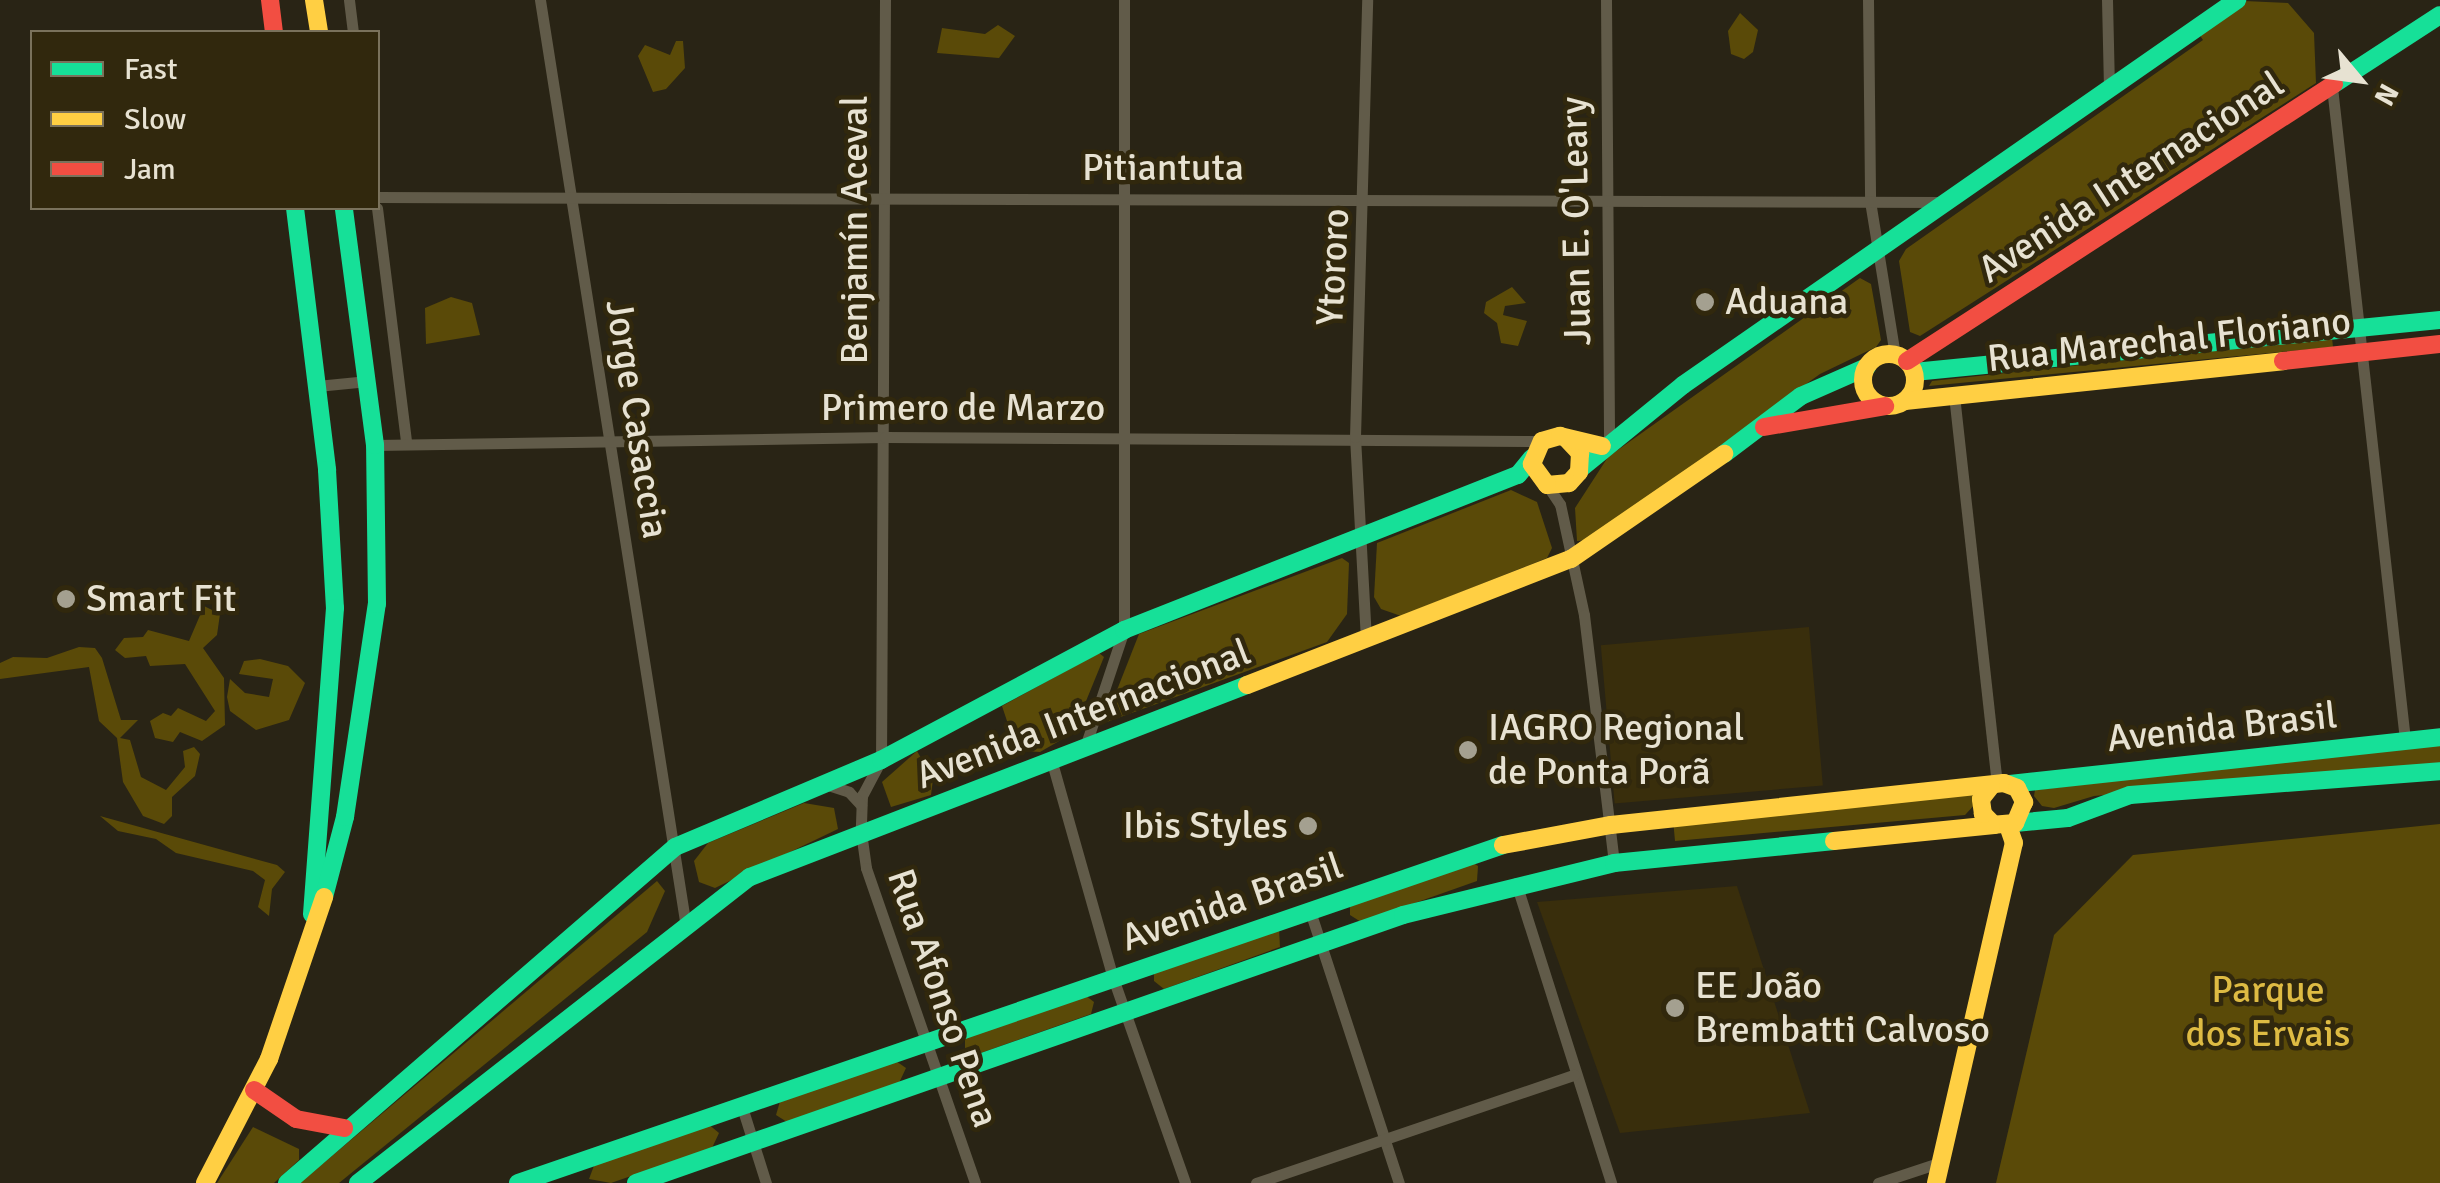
<!DOCTYPE html>
<html>
<head>
<meta charset="utf-8">
<style>
	body { margin:0 }
	#map { position:relative; width:2440px; height:1183px; overflow:hidden; background:#292415; font-family:Signika,sans-serif }
	div>[style] { position:absolute }
	.built>* { inset:0; background:#392e0c; transform-origin:0 0 }
	.green>* { inset:0; background:#5a4a08 }
	.street>* { height:11px; margin:-5.5px; padding:0 5.5px; transform-origin:5.5px; border-radius:5.5px; background:#615b49 }
	.fast>* { height:18px; margin:-9px; padding:0 9px; transform-origin:9px; border-radius:9px; background:#16e098 }
	.slow>* { height:18px; margin:-9px; padding:0 9px; transform-origin:9px; border-radius:9px; background:#ffcf43 }
	.slow>.ring { margin:-9px; padding:0; box-sizing:content-box; background:none; border:18px solid #ffcf43; border-radius:50% }
	.jam>* { height:18px; margin:-9px; padding:0 9px; transform-origin:9px; border-radius:9px; background:#f24e42 }
	.dots>* { width:28px; height:28px; translate:-50% -50%; box-sizing:border-box; border:5px solid #31280d; border-radius:50% }
	span { translate:-50% -50%; white-space:nowrap; text-align:center; line-height:1.15; -webkit-text-stroke:9px #31280d; paint-order:stroke }
	.street-label { font-size:38px; color:#e7e2d2 }
	.poi-label { font-size:38px; color:#e7e2d2 }
	.left { translate:0 -50%; text-align:left }
	.right { translate:-100% -50%; text-align:right }
	.park-label { font-size:38px; color:#debb43 }
	.legend { position:absolute; left:30px; top:30px; width:350px; height:180px; box-sizing:border-box; background:#31280d; border:2px solid #7a725c; margin:0; padding:12px 18px; list-style:none; font-size:30px; color:#e7e2d2 }
	.legend li { display:flex; align-items:center; gap:20px; height:50px }
	.legend b { width:50px; border:2px solid #7a725c }
	.north { position:absolute; left:2310px; top:30px; width:100px; height:100px; -webkit-text-stroke:8px #31280d; paint-order:stroke; rotate:119deg; font-size:28px; font-weight:700; line-height:40px; text-align:center; color:#e7e2d2 }
	.north::after { content:''; display:block; margin:auto; width:35px; height:45px; background:#e7e2d2; clip-path:polygon(50% 0,100% 100%,50% 72%,0 100%) }
</style>
</head>
<body>
<div id="map">
	<div class="built">
		<div style="left:1809px;top:627px;width:159px;height:209px;rotate:85deg"></div>
		<div style="clip-path:polygon(1737px 886px,1810px 1113px,1620px 1133px,1537px 902px)"></div>
	</div>
	<div class="green">
		<div style="clip-path:polygon(2223px 0,2288px 3px,2314px 33px,2316px 83px,1920px 336px,1910px 332px,1899px 261px,1906px 249px,2203px 40px,2199px 34px)"></div>
		<div style="clip-path:polygon(1740px 13px,1758px 30px,1753px 52px,1744px 59px,1731px 54px,1728px 31px)"></div>
		<div style="clip-path:polygon(998px 25px,1015px 36px,999px 58px,937px 53px,942px 28px,985px 34px)"></div>
		<div style="clip-path:polygon(676px 41px,683px 41px,685px 68px,666px 89px,653px 92px,638px 56px,645px 45px,670px 55px)"></div>
		<div style="clip-path:polygon(1860px 278px,1871px 284px,1881px 340px,1876px 347px,1820px 374px,1589px 540px,1577px 541px,1575px 508px,1608px 457px)"></div>
		<div style="clip-path:polygon(1512px 287px,1526px 303px,1505px 306px,1503px 315px,1527px 321px,1518px 346px,1501px 343px,1497px 323px,1484px 313px,1486px 302px)"></div>
		<div style="clip-path:polygon(451px 297px,472px 303px,480px 335px,426px 344px,425px 308px)"></div>
		<div style="clip-path:polygon(2332px 338px,2333px 347px,1929px 386px,1932px 381px)"></div>
		<div style="clip-path:polygon(1511px 490px,1537px 502px,1552px 548px,1547px 558px,1401px 616px,1381px 609px,1374px 597px,1377px 543px)"></div>
		<div style="clip-path:polygon(1342px 558px,1349px 563px,1347px 614px,1327px 642px,1104px 723px,1139px 634px)"></div>
		<div style="clip-path:polygon(204px 606px,220px 614px,217px 635px,203px 648px,224px 678px,225px 725px,202px 741px,180px 732px,173px 742px,155px 738px,150px 721px,163px 713px,171px 716px,178px 708px,206px 721px,215px 711px,185px 664px,150px 666px,146px 656px,125px 658px,115px 650px,124px 638px,143px 637px,148px 630px,189px 641px)"></div>
		<div style="clip-path:polygon(79px 647px,95px 648px,102px 658px,121px 720px,138px 720px,120px 738px,130px 740px,141px 777px,166px 790px,185px 767px,183px 751px,194px 747px,200px 754px,195px 776px,172px 797px,172px 816px,164px 824px,143px 816px,123px 782px,117px 738px,99px 721px,89px 667px,0 679px,0 663px,13px 657px,47px 658px)"></div>
		<div style="clip-path:polygon(1099px 653px,1104px 657px,1073px 733px,1040px 752px,1025px 751px,1013px 739px,1002px 706px)"></div>
		<div style="clip-path:polygon(260px 659px,288px 666px,305px 683px,289px 720px,256px 730px,230px 711px,227px 697px,230px 679px,245px 693px,269px 697px,273px 679px,239px 674px,244px 661px)"></div>
		<div style="clip-path:polygon(2440px 744px,2440px 764px,2094px 796px,2054px 808px,2042px 806px,2034px 796px,2035px 790px)"></div>
		<div style="clip-path:polygon(917px 751px,933px 779px,931px 795px,891px 807px,882px 782px)"></div>
		<div style="clip-path:polygon(1975px 791px,1977px 802px,1965px 815px,1675px 841px,1673px 819px)"></div>
		<div style="clip-path:polygon(804px 803px,834px 808px,838px 829px,715px 888px,699px 882px,694px 861px,708px 843px)"></div>
		<div style="clip-path:polygon(100px 816px,277px 865px,285px 872px,272px 889px,269px 916px,258px 907px,265px 880px,253px 871px,176px 853px,156px 839px,118px 831px)"></div>
		<div style="clip-path:polygon(2440px 824px,2440px 1183px,1996px 1183px,2054px 935px,2133px 855px)"></div>
		<div style="clip-path:polygon(1467px 859px,1478px 866px,1477px 881px,1361px 922px,1350px 915px,1350px 904px)"></div>
		<div style="clip-path:polygon(657px 881px,665px 891px,647px 932px,339px 1183px,300px 1183px)"></div>
		<div style="clip-path:polygon(1279px 929px,1280px 947px,1164px 989px,1154px 981px,1154px 970px)"></div>
		<div style="clip-path:polygon(1081px 992px,1094px 1002px,1091px 1014px,975px 1055px,965px 1048px,965px 1037px)"></div>
		<div style="clip-path:polygon(893px 1059px,906px 1068px,899px 1083px,787px 1122px,776px 1115px,781px 1098px)"></div>
		<div style="clip-path:polygon(707px 1123px,719px 1133px,712px 1148px,611px 1183px,589px 1179px,595px 1163px)"></div>
		<div style="clip-path:polygon(253px 1127px,299px 1149px,299px 1160px,274px 1183px,217px 1183px)"></div>
	</div>
	<div class="street">
		<div style="left:349px;top:0;width:32px;rotate:83deg"></div>
		<div style="left:540px;top:0;width:932px;rotate:81.05deg"></div>
		<div style="left:885px;top:0;width:760px;rotate:90.3deg"></div>
		<div style="left:881px;top:760px;width:40px;rotate:118deg"></div>
		<div style="left:862px;top:795px;width:37px;rotate:92deg"></div>
		<div style="left:861px;top:832px;width:36px;rotate:82deg"></div>
		<div style="left:866px;top:868px;width:333px;rotate:70.9deg"></div>
		<div style="left:1606px;top:0;width:441px;rotate:89.6deg"></div>
		<div style="left:1868px;top:0;width:201px;rotate:89.4deg"></div>
		<div style="left:1870px;top:201px;width:156px;rotate:80.8deg"></div>
		<div style="left:2107px;top:0;width:89px;rotate:88.7deg"></div>
		<div style="left:2332px;top:87px;width:657px;rotate:83.62deg"></div>
		<div style="left:378px;top:197px;width:1565px;rotate:0.18deg"></div>
		<div style="left:377px;top:208px;width:235px;rotate:82.9deg"></div>
		<div style="left:317px;top:386px;width:51px;rotate:-5.6deg"></div>
		<div style="left:1954px;top:395px;width:391px;rotate:83.7deg"></div>
		<div style="left:375px;top:445px;width:510px;rotate:-0.9deg"></div>
		<div style="left:885px;top:437px;width:657px;rotate:0.35deg"></div>
		<div style="left:1547px;top:485px;width:23px;rotate:56deg"></div>
		<div style="left:1560px;top:504px;width:114px;rotate:77.8deg"></div>
		<div style="left:1584px;top:615px;width:250px;rotate:83.1deg"></div>
		<div style="left:1366px;top:640px;width:203px;rotate:-93.1deg"></div>
		<div style="left:1355px;top:437px;width:437px;rotate:-88.4deg"></div>
		<div style="left:1085px;top:747px;width:123px;rotate:-71.6deg"></div>
		<div style="left:1124px;top:630px;width:630px;rotate:-90deg"></div>
		<div style="left:1051px;top:759px;width:228px;rotate:74.2deg"></div>
		<div style="left:1113px;top:978px;width:217px;rotate:70.6deg"></div>
		<div style="left:828px;top:785px;width:22px;rotate:18deg"></div>
		<div style="left:849px;top:792px;width:18px;rotate:47deg"></div>
		<div style="left:1516px;top:883px;width:315px;rotate:72.4deg"></div>
		<div style="left:1309px;top:908px;width:289px;rotate:71.9deg"></div>
		<div style="left:742px;top:1107px;width:80px;rotate:72.5deg"></div>
		<div style="left:1256px;top:1183px;width:336px;rotate:-18.8deg"></div>
		<div style="left:1878px;top:1183px;width:66px;rotate:-18.4deg"></div>
	</div>
	<div class="fast">
		<div style="left:2334px;top:84px;width:126px;rotate:-33.1deg"></div>
		<div style="left:295px;top:208px;width:264px;rotate:83deg"></div>
		<div style="left:327px;top:470px;width:138px;rotate:86.7deg"></div>
		<div style="left:335px;top:608px;width:307px;rotate:94.3deg"></div>
		<div style="left:1914px;top:372px;width:529px;rotate:-5.65deg"></div>
		<div style="left:1724px;top:454px;width:96px;rotate:-37deg"></div>
		<div style="left:1801px;top:396px;width:72px;rotate:-23.7deg"></div>
		<div style="left:1580px;top:469px;width:133px;rotate:-39.2deg"></div>
		<div style="left:1683px;top:385px;width:675px;rotate:-34.8deg"></div>
		<div style="left:2010px;top:784px;width:433px;rotate:-6.2deg"></div>
		<div style="left:2015px;top:823px;width:53px;rotate:-5.4deg"></div>
		<div style="left:2068px;top:818px;width:66px;rotate:-20.4deg"></div>
		<div style="left:2130px;top:795px;width:311px;rotate:-4.4deg"></div>
		<div style="left:324px;top:897px;width:83px;rotate:-75.3deg"></div>
		<div style="left:345px;top:817px;width:215px;rotate:-81.5deg"></div>
		<div style="left:377px;top:604px;width:159px;rotate:-90.7deg"></div>
		<div style="left:375px;top:445px;width:239px;rotate:-97.5deg"></div>
		<div style="left:287px;top:1183px;width:513px;rotate:-40.89deg"></div>
		<div style="left:675px;top:847px;width:224px;rotate:-22.9deg"></div>
		<div style="left:881px;top:760px;width:276px;rotate:-28.1deg"></div>
		<div style="left:1124px;top:630px;width:423px;rotate:-21.5deg"></div>
		<div style="left:1518px;top:475px;width:22px;rotate:-51deg"></div>
		<div style="left:358px;top:1183px;width:497px;rotate:-38deg"></div>
		<div style="left:750px;top:877px;width:533px;rotate:-21.12deg"></div>
		<div style="left:518px;top:1183px;width:1041px;rotate:-18.94deg"></div>
		<div style="left:636px;top:1183px;width:812px;rotate:-19.26deg"></div>
		<div style="left:1403px;top:915px;width:217px;rotate:-13.8deg"></div>
		<div style="left:1614px;top:863px;width:221px;rotate:-5.7deg"></div>
	</div>
	<div class="slow">
		<div style="left:314px;top:0;width:32px;rotate:81deg"></div>
		<div class="ring" style="left:1863px;top:354px;width:34px;height:34px"></div>
		<div style="left:1905px;top:401px;width:380px;rotate:-6deg"></div>
		<div style="left:1566px;top:438px;width:21px;rotate:47deg"></div>
		<div style="left:1580px;top:453px;width:19px;rotate:93deg"></div>
		<div style="left:1579px;top:472px;width:15px;rotate:132deg"></div>
		<div style="left:1569px;top:483px;width:22px;rotate:175deg"></div>
		<div style="left:1547px;top:485px;width:26px;rotate:-126deg"></div>
		<div style="left:1532px;top:464px;width:25px;rotate:-67deg"></div>
		<div style="left:1542px;top:441px;width:19px;rotate:-16deg"></div>
		<div style="left:1560px;top:436px;width:43px;rotate:13.4deg"></div>
		<div style="left:1247px;top:685px;width:348px;rotate:-21.3deg"></div>
		<div style="left:1571px;top:559px;width:186px;rotate:-34.5deg"></div>
		<div style="left:1834px;top:841px;width:161px;rotate:-5.7deg"></div>
		<div style="left:1503px;top:845px;width:110px;rotate:-10.5deg"></div>
		<div style="left:1611px;top:825px;width:395px;rotate:-6.1deg"></div>
		<div style="left:2004px;top:783px;width:14px;rotate:21deg"></div>
		<div style="left:2017px;top:788px;width:16px;rotate:63deg"></div>
		<div style="left:2024px;top:802px;width:23px;rotate:113deg"></div>
		<div style="left:2015px;top:823px;width:21px;rotate:175deg"></div>
		<div style="left:1994px;top:825px;width:16px;rotate:-135deg"></div>
		<div style="left:1983px;top:814px;width:15px;rotate:-98deg"></div>
		<div style="left:1981px;top:799px;width:16px;rotate:-52deg"></div>
		<div style="left:205px;top:1183px;width:140px;rotate:-62.7deg"></div>
		<div style="left:269px;top:1059px;width:171px;rotate:-71.2deg"></div>
		<div style="left:1936px;top:1183px;width:349px;rotate:-77.1deg"></div>
		<div style="left:2014px;top:843px;width:18px;rotate:-109deg"></div>
	</div>
	<div class="jam">
		<div style="left:270px;top:0;width:32px;rotate:83deg"></div>
		<div style="left:1907px;top:361px;width:509px;rotate:-32.97deg"></div>
		<div style="left:2283px;top:361px;width:158px;rotate:-6.2deg"></div>
		<div style="left:1764px;top:427px;width:123px;rotate:-9.8deg"></div>
		<div style="left:254px;top:1090px;width:51px;rotate:34.6deg"></div>
		<div style="left:296px;top:1119px;width:49px;rotate:10.6deg"></div>
	</div>
	<div class="dots">
		<div style="left:1705px;top:302px;background:#a4a090"></div>
		<div style="left:66px;top:599px;background:#a4a090"></div>
		<div style="left:1468px;top:750px;background:#a4a090"></div>
		<div style="left:1308px;top:826px;background:#a4a090"></div>
		<div style="left:1675px;top:1008px;background:#a4a090"></div>
	</div>
	<div class="street-label">
		<span style="left:1163px;top:168px">Pitiantuta</span>
		<span style="left:2131px;top:177px;rotate:-33deg">Avenida Internacional</span>
		<span style="left:1576px;top:221px;rotate:-91deg">Juan E. O'Leary</span>
		<span style="left:855px;top:230px;rotate:-90deg">Benjamín Aceval</span>
		<span style="left:1333px;top:267px;rotate:-87deg">Ytororo</span>
		<span style="left:2169px;top:340px;rotate:-6deg">Rua Marechal Floriano</span>
		<span style="left:963px;top:408px">Primero de Marzo</span>
		<span style="left:637px;top:419px;rotate:81deg">Jorge Casaccia</span>
		<span style="left:1083px;top:714px;rotate:-21deg">Avenida Internacional</span>
		<span style="left:2222px;top:727px;rotate:-6deg">Avenida Brasil</span>
		<span style="left:1232px;top:902px;rotate:-19deg">Avenida Brasil</span>
		<span style="left:943px;top:998px;rotate:71deg">Rua Afonso Pena</span>
	</div>
	<div class="poi-label">
		<span class="left" style="left:1725px;top:302px">Aduana</span>
		<span class="left" style="left:86px;top:599px">Smart Fit</span>
		<span class="left" style="left:1488px;top:750px">IAGRO Regional<br>de Ponta Porã</span>
		<span class="right" style="left:1288px;top:826px">Ibis Styles</span>
		<span class="left" style="left:1695px;top:1008px">EE João<br>Brembatti Calvoso</span>
	</div>
	<div class="park-label">
		<span style="left:2268px;top:1012px">Parque<br>dos Ervais</span>
	</div>
	<ul class="legend">
	<li><b style="height:12px;background:#16e098"></b>Fast</li>
	<li><b style="height:12px;background:#ffcf43"></b>Slow</li>
	<li><b style="height:12px;background:#f24e42"></b>Jam</li>
	</ul>
	<div class="north">N</div>
</div>
</body>
</html>
